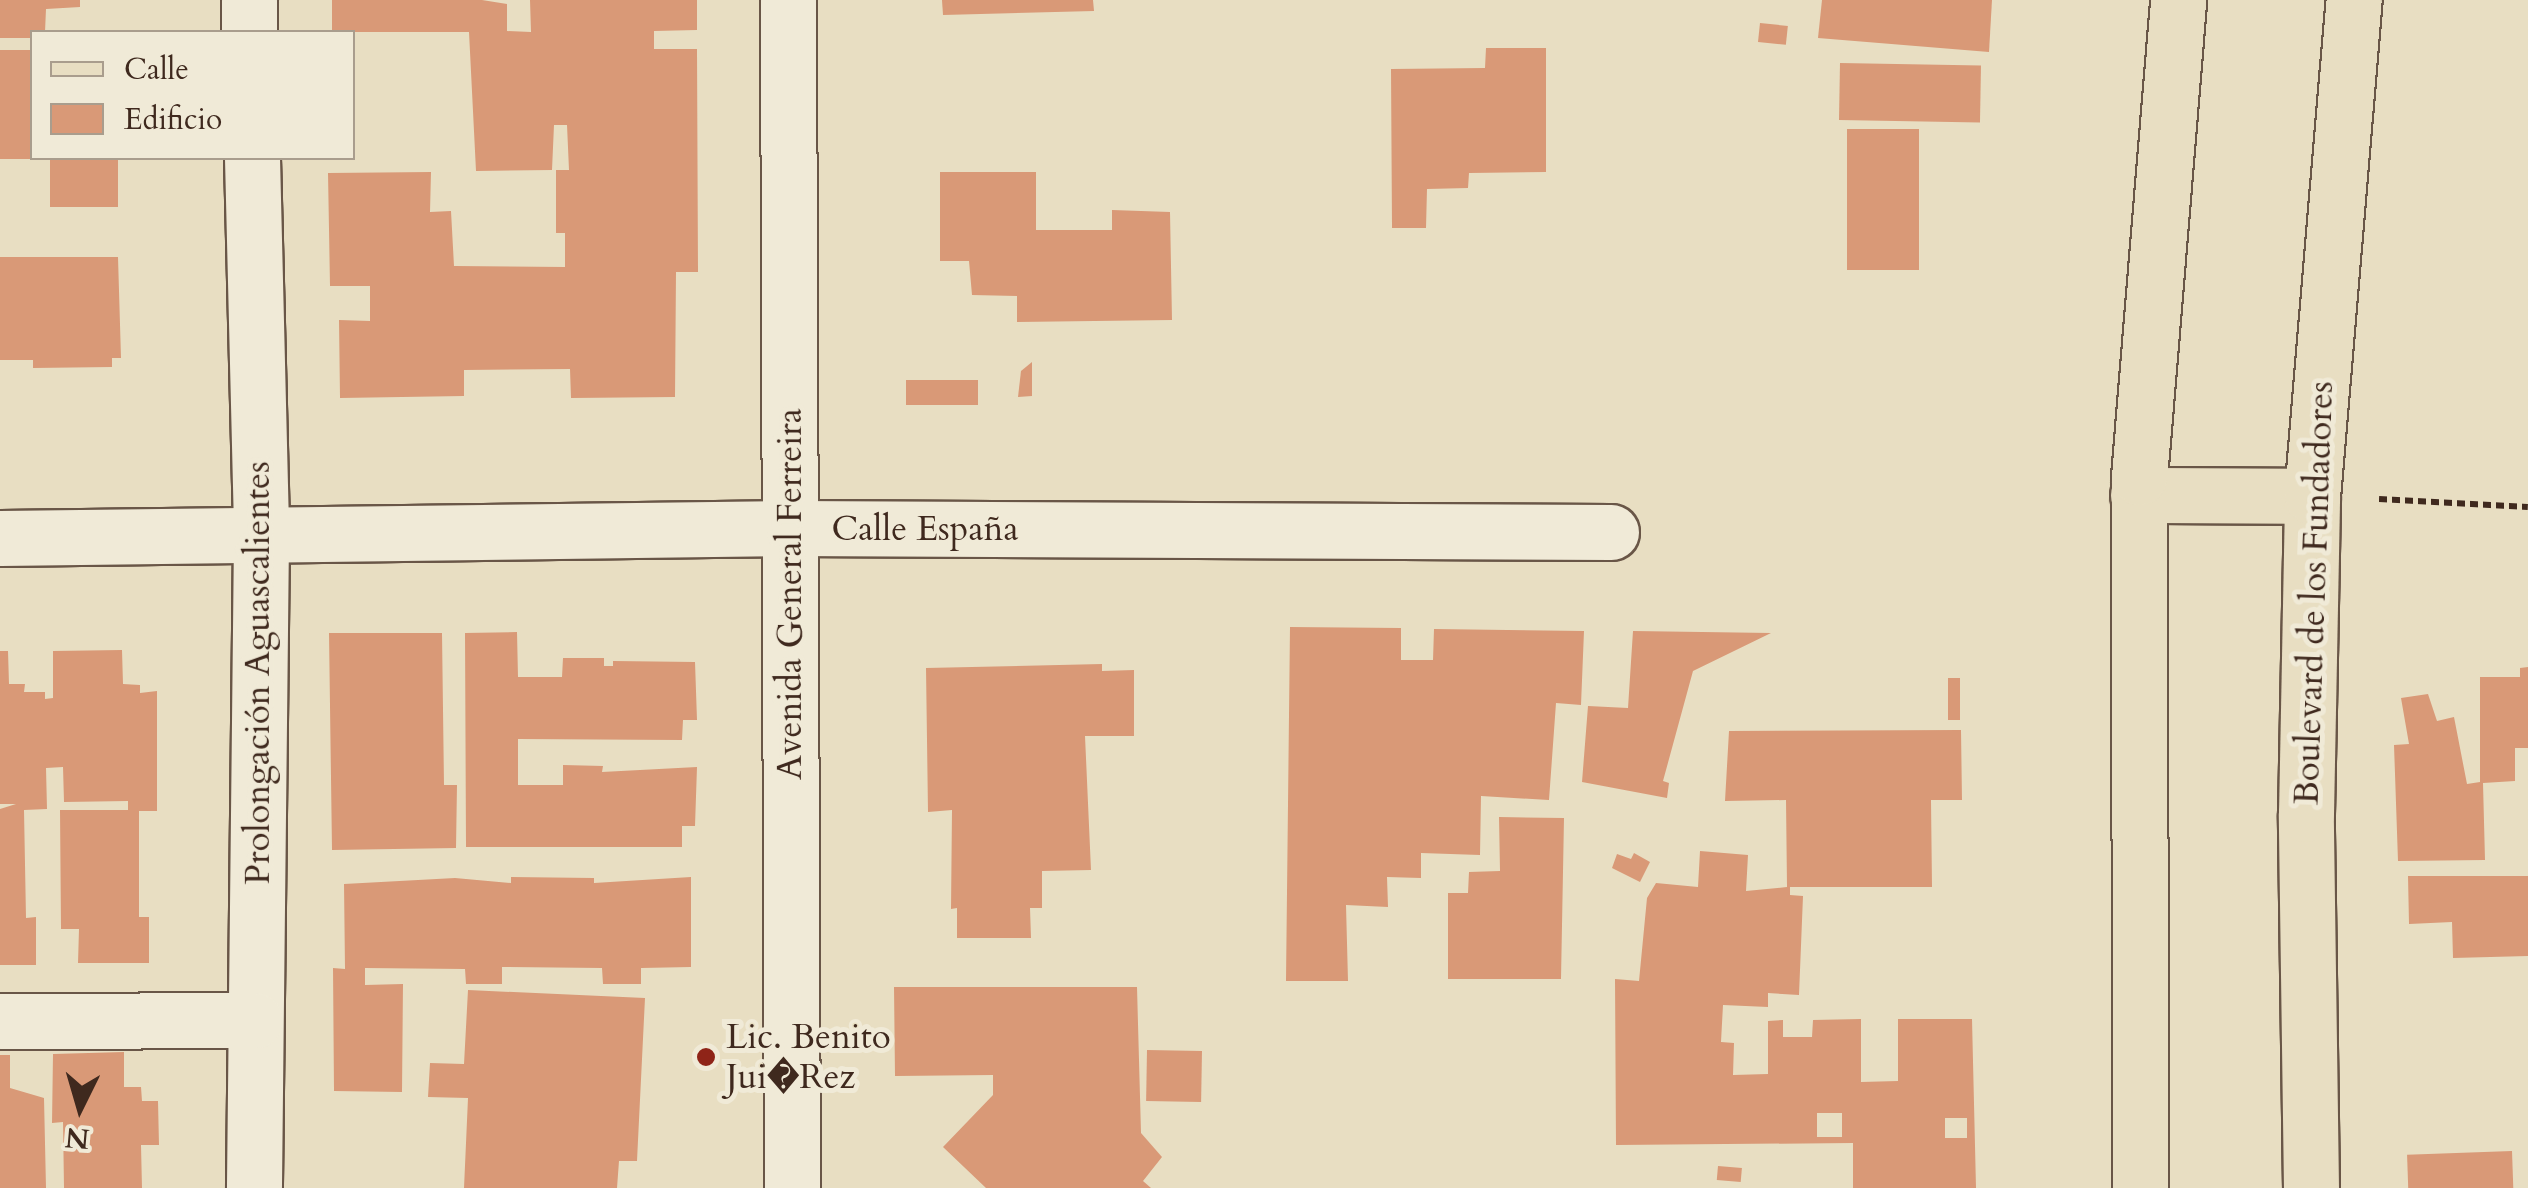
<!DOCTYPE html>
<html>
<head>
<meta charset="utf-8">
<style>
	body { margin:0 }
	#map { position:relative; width:2528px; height:1188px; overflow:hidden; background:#e8dec2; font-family:Cardo,serif }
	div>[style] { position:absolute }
	.building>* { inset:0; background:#d99977; transform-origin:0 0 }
	.path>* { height:6px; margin-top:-3px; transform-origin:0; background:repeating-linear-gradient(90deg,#3f291e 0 8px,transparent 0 13px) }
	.roads { filter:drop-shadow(2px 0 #695647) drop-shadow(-2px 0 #695647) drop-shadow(0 2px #695647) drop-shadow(0 -2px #695647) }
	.street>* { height:55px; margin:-27.5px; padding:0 27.5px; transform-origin:27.5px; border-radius:27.5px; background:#f0ead7 }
	.secondary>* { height:55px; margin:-27.5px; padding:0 27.5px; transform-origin:27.5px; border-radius:27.5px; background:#f0ead7 }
	.primary>* { height:55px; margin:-27.5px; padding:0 27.5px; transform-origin:27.5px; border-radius:27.5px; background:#e8dec2 }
	.dots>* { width:28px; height:28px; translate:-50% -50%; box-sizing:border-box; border:5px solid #f0ead7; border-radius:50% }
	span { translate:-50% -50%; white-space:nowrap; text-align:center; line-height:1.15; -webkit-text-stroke:10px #f0ead7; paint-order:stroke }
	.street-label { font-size:35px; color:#3f291e }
	.poi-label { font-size:35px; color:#3f291e }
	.left { translate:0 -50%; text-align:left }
	.legend { position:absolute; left:30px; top:30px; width:325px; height:130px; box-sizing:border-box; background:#f0ead7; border:2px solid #a99d8d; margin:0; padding:12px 18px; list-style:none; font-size:30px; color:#3f291e }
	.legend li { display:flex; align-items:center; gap:20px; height:50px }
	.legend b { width:50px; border:2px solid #a99d8d }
	.north { position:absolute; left:30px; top:1058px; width:100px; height:100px; -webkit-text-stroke:8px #f0ead7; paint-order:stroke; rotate:185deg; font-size:28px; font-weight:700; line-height:40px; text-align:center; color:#3f291e }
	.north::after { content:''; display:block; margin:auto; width:35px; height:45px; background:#3f291e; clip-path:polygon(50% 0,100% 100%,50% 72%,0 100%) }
</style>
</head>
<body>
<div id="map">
	<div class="building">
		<div style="clip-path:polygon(0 0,80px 0,80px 7px,46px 9px,45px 32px,32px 32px,32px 38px,0 38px)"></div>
		<div style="clip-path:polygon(332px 0,482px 0,507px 4px,507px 31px,531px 32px,530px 0,697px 0,697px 30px,654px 31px,654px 49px,697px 49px,698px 272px,676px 272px,675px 397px,571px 398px,570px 369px,464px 370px,464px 396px,340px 398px,339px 320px,370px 321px,370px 286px,330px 286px,328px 173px,431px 172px,430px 212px,451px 211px,454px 266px,565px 267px,565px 233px,556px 233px,556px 170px,569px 170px,567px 125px,554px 125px,552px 170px,476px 171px,469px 32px,332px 32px)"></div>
		<div style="clip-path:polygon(942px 0,1093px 0,1094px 11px,943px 15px)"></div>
		<div style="clip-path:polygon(1822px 0,1992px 0,1989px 52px,1818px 38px)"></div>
		<div style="left:1760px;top:23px;width:28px;height:19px;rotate:6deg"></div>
		<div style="clip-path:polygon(1486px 48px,1546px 48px,1546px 172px,1469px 173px,1468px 188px,1427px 189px,1426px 228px,1392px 228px,1391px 69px,1485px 68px)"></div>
		<div style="left:32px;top:50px;width:109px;height:32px;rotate:90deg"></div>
		<div style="left:1840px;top:63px;width:141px;height:57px;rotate:1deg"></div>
		<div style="left:1847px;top:129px;width:72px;height:141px"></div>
		<div style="left:50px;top:158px;width:68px;height:49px"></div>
		<div style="clip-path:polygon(940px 172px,1036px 172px,1036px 230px,1112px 230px,1112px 210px,1170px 212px,1172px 320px,1017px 322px,1017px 296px,972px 295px,969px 261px,940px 261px)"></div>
		<div style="clip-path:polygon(0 257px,118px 257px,121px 358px,112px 358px,112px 367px,33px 368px,33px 360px,0 360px)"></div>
		<div style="clip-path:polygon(1032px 362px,1032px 396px,1018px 397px,1021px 371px)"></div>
		<div style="left:906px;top:380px;width:72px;height:25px"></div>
		<div style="clip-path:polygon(1290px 627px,1401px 628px,1401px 660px,1433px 660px,1434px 629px,1584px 631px,1581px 705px,1556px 703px,1549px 800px,1481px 796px,1480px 855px,1421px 853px,1421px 878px,1387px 877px,1388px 907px,1346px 905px,1348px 981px,1286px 981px)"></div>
		<div style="clip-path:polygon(1633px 631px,1771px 633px,1693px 671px,1663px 781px,1669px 783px,1667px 798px,1582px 782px,1588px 706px,1628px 708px)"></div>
		<div style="clip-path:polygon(517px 632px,518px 677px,562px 677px,563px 658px,604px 658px,604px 666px,613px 666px,613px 661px,695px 662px,697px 720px,683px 720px,682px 740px,518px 739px,518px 785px,563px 785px,563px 765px,603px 766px,602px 772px,697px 767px,695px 826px,682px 826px,682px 847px,466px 847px,465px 633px)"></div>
		<div style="clip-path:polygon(329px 633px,442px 633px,444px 785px,457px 785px,456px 848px,332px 850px)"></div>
		<div style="clip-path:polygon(122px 650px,123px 684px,140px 685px,140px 693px,157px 691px,157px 811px,139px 811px,139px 917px,149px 917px,149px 963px,78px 963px,79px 929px,61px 929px,60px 810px,128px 810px,128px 801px,64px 802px,63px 767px,46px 768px,47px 809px,24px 810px,26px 918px,36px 917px,36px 965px,0 965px,0 809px,16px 804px,0 804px,0 651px,8px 651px,9px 684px,25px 684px,24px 692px,45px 692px,45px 699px,53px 698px,53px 651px)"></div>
		<div style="clip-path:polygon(1102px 664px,1102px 671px,1134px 670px,1134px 736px,1085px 736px,1091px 870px,1042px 871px,1042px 908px,1030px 908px,1031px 938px,957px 938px,957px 908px,951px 909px,952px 810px,928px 812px,926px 668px)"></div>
		<div style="clip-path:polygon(2528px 667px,2528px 748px,2515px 748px,2515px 781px,2483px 783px,2485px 860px,2398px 861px,2394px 745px,2409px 744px,2401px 698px,2428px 694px,2437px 721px,2454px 717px,2467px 784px,2480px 782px,2480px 677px,2520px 677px,2520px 668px)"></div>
		<div style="left:1948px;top:678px;width:12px;height:42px"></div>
		<div style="clip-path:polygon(evenodd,1961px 730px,1962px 800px,1931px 800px,1932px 887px,1790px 887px,1790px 895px,1803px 896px,1799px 995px,1768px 993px,1768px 1007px,1723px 1005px,1721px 1042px,1734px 1043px,1733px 1075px,1768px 1074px,1768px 1021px,1783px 1020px,1783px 1037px,1812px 1037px,1813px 1020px,1861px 1019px,1861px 1082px,1898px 1081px,1898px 1019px,1972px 1019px,1976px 1188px,1853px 1188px,1853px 1143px,1616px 1145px,1615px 979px,1639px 981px,1647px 898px,1656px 883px,1698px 887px,1700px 851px,1748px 855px,1746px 891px,1787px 887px,1786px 800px,1725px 801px,1729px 731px,1961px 730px,1817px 1113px,1842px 1113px,1842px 1137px,1817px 1137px,1817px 1113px,1961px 730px,1945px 1118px,1967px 1118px,1967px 1138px,1945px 1138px,1945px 1118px)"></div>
		<div style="clip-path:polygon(1499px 817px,1564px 818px,1561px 979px,1448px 979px,1448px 893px,1468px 893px,1469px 872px,1500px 871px)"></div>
		<div style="clip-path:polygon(1634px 853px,1650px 862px,1640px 882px,1612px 868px,1617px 854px,1631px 859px)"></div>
		<div style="clip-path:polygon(2408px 876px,2528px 876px,2528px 956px,2453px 958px,2452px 922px,2409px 924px)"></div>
		<div style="clip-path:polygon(511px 877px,594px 878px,594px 883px,691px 877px,691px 967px,641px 968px,641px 984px,603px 984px,602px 968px,502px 967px,502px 984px,466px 984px,465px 969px,365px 968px,365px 985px,403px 984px,402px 1092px,334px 1091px,333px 968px,345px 969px,344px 884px,455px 878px,511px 883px)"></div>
		<div style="clip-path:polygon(894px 987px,1137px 987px,1141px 1133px,1162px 1157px,1143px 1181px,1151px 1188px,986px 1188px,943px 1147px,993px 1095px,993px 1075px,895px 1076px)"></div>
		<div style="clip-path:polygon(468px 990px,645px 998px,637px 1161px,619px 1161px,617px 1188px,464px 1188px,468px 1098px,428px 1097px,430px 1063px,464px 1064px)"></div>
		<div style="left:1147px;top:1050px;width:55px;height:51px;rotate:1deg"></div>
		<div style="clip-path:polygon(124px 1052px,124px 1087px,141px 1087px,142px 1101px,158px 1101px,159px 1145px,141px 1145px,142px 1188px,64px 1188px,63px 1122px,52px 1123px,53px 1054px)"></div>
		<div style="clip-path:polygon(0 1055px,10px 1055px,10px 1088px,44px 1098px,46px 1188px,0 1188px)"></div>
		<div style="left:2512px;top:1151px;width:37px;height:105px;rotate:88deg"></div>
		<div style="left:1718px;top:1166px;width:24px;height:14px;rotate:5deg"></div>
	</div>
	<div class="path">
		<div style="left:2379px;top:499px;width:149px;rotate:3.1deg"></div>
	</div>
	<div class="roads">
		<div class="street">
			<div style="left:249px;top:0;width:32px;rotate:90deg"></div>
			<div style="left:252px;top:158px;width:379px;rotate:88.6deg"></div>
			<div style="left:261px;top:537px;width:651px;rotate:90.62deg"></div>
			<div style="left:0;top:538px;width:791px;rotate:-0.72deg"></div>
			<div style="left:791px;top:528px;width:820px;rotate:0.28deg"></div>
			<div style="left:0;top:1021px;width:255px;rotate:-0.2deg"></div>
		</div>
		<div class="secondary">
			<div style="left:788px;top:0;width:1188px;rotate:89.81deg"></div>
		</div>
		<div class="primary">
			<div style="left:2138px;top:495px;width:174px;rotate:0.3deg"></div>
			<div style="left:2140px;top:1188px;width:711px;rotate:-90.08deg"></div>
			<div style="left:2139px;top:477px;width:479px;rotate:-85.3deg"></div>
			<div style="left:2311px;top:1188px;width:374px;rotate:-90.8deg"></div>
			<div style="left:2306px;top:814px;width:318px;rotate:-88.9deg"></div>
			<div style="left:2312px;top:496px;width:498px;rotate:-85.2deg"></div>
		</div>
	</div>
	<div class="dots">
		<div style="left:706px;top:1057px;background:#8f2418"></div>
	</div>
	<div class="street-label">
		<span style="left:925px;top:529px">Calle España</span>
		<span style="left:2314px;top:593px;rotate:-88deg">Boulevard de los Fundadores</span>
		<span style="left:790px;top:594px;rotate:-90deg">Avenida General Ferreira</span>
		<span style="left:258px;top:673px;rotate:-90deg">Prolongación Aguascalientes</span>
	</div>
	<div class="poi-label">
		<span class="left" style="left:726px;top:1057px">Lic. Benito<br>Jui�Rez</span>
	</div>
	<ul class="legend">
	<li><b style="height:12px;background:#e8dec2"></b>Calle</li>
	<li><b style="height:28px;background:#d99977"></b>Edificio</li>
	</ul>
	<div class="north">N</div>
</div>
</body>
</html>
